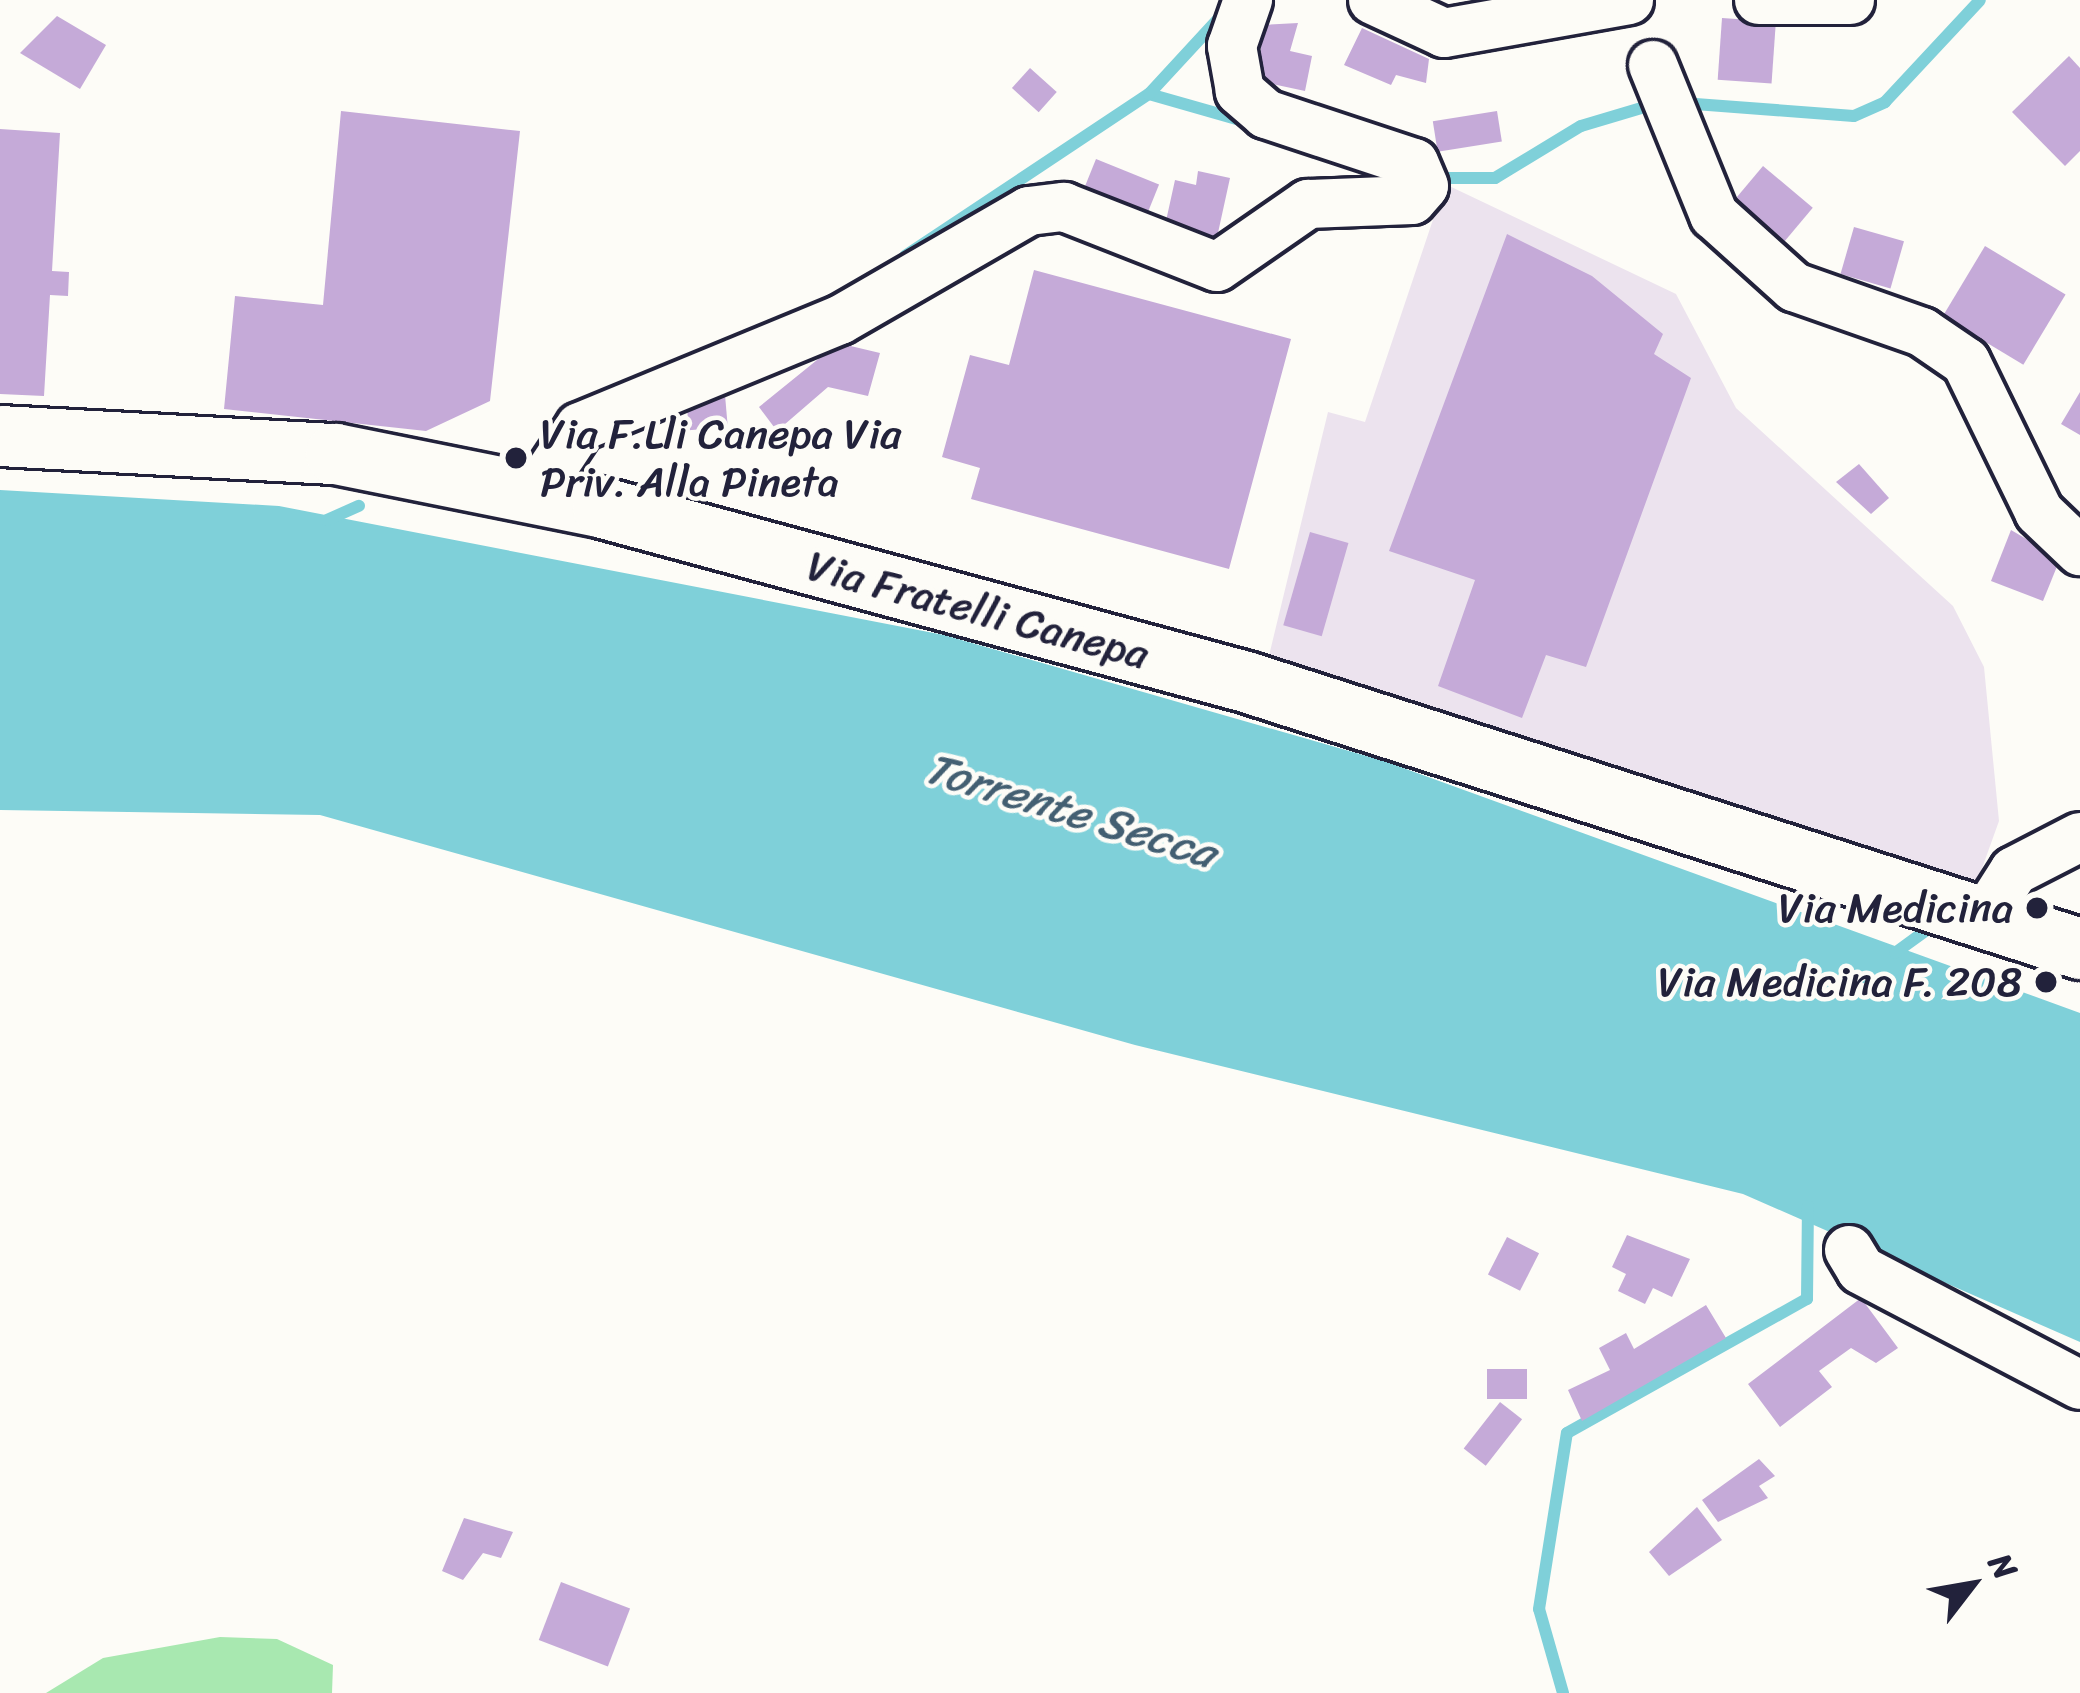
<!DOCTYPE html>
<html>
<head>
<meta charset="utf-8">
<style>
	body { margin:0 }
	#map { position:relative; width:2080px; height:1693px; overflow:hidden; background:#fdfcf7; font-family:Sriracha,sans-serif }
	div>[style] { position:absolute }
	.built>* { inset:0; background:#ece3ee }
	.green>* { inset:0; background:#a8e8b0 }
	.water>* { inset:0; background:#7fd0d9 }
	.stream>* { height:12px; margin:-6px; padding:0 6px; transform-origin:6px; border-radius:6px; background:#7fd0d9 }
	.building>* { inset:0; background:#c5aad8; transform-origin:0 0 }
	.roads { filter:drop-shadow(3px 0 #22223b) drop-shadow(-3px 0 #22223b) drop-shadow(0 3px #22223b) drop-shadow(0 -3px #22223b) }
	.minor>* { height:48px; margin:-24px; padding:0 24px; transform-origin:24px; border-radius:24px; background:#fdfcf7 }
	.major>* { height:60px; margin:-30px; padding:0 30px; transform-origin:30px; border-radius:30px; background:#fdfcf7 }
	.dots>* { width:33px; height:33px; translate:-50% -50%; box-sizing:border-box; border:6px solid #fdfcf7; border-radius:50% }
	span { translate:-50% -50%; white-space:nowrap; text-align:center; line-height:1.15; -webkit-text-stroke:9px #fdfcf7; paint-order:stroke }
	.poi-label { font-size:42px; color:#22223b }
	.left { translate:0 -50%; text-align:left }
	.right { translate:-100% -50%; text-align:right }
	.street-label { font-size:42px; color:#22223b }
	.water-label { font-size:45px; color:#435f72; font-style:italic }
	.north { position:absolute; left:1912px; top:1525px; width:120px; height:120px; -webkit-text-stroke:9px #fdfcf7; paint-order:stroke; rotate:59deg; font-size:33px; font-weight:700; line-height:48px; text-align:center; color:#22223b }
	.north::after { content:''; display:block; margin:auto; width:42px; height:54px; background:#22223b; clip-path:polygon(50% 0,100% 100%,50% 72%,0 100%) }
</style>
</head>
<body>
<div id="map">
	<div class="built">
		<div style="clip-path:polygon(1445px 184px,1676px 294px,1736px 408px,1953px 606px,1984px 667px,1999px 821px,1976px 885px,1267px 664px,1328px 412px,1365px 422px)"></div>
	</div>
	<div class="green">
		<div style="clip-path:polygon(220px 1637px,277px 1639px,333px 1665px,332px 1693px,46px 1693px,103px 1658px)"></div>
	</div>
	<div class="water">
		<div style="clip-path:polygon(0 490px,279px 506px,944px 635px,1384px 761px,2080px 1013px,2080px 1342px,1743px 1194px,1135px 1045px,320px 815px,0 810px)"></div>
	</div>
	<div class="stream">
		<div style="left:1149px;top:94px;width:99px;rotate:15.9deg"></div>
		<div style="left:1682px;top:103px;width:172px;rotate:4.3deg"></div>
		<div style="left:1854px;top:116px;width:34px;rotate:-24deg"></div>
		<div style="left:1885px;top:102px;width:139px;rotate:-47deg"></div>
		<div style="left:1430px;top:178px;width:65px"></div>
		<div style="left:1495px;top:178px;width:100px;rotate:-31.2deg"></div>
		<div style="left:1581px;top:126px;width:77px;rotate:-16.6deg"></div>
		<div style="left:905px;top:256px;width:293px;rotate:-33.6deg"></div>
		<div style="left:1149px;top:94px;width:105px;rotate:-47.3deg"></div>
		<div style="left:327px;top:520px;width:35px;rotate:-24deg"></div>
		<div style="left:1895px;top:953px;width:41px;rotate:-36deg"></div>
		<div style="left:1563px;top:1693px;width:87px;rotate:-105.9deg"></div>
		<div style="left:1539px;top:1609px;width:178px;rotate:-81deg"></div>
		<div style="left:1567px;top:1433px;width:275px;rotate:-29.2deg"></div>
		<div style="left:1807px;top:1299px;width:93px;rotate:-89.4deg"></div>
	</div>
	<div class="building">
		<div style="clip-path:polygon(57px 16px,106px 45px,80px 89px,20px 53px)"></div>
		<div style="left:1722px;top:18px;width:54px;height:62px;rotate:4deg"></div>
		<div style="clip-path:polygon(1298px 23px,1290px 51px,1312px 56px,1305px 91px,1258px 81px,1263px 25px)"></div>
		<div style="clip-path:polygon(1362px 28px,1429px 59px,1426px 83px,1396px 75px,1391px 85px,1344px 65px)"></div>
		<div style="clip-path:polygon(2069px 56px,2080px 68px,2080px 151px,2065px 166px,2012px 112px)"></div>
		<div style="left:1030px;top:68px;width:36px;height:27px;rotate:42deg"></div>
		<div style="clip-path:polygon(341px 111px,520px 131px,490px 401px,426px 431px,224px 409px,235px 296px,323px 305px)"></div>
		<div style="left:1497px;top:111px;width:31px;height:65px;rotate:81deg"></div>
		<div style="clip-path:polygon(0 129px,60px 133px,52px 271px,69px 272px,68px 296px,50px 295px,44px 396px,0 394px)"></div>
		<div style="left:1096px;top:159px;width:68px;height:49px;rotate:22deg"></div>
		<div style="left:1763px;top:166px;width:65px;height:50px;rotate:40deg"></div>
		<div style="clip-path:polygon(1198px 171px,1230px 178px,1216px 242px,1164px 230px,1175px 180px,1196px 185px)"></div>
		<div style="left:1854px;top:227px;width:52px;height:49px;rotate:16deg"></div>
		<div style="clip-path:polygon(1507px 234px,1592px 276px,1663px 334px,1654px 354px,1691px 378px,1586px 667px,1546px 655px,1522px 718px,1438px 686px,1475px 580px,1389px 551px)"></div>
		<div style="left:1985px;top:246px;width:94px;height:82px;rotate:31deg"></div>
		<div style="clip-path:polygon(1034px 270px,1291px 339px,1229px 569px,971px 499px,980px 468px,942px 457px,970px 355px,1009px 365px)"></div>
		<div style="clip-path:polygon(838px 343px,880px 353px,868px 396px,828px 387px,777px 431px,759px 407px)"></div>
		<div style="clip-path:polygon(2080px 392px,2080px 435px,2061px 424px)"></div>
		<div style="left:725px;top:395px;width:32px;height:39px;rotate:85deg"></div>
		<div style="clip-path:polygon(1859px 464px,1889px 498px,1871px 514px,1836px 482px)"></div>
		<div style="clip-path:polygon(2011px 530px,2060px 559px,2043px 601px,1991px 581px)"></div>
		<div style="left:1310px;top:532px;width:40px;height:97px;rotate:16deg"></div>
		<div style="clip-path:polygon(1627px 1235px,1690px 1259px,1672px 1297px,1653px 1288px,1645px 1304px,1618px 1291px,1626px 1274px,1612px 1267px)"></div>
		<div style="left:1507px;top:1237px;width:36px;height:42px;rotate:27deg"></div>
		<div style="clip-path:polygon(1861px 1298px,1898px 1348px,1876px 1363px,1851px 1348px,1819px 1371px,1832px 1387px,1780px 1427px,1748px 1384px)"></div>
		<div style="clip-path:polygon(1706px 1305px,1726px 1338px,1582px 1421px,1568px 1390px,1610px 1370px,1599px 1348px,1626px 1333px,1634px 1349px)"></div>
		<div style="left:1487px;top:1369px;width:40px;height:30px"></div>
		<div style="left:1500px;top:1402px;width:28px;height:59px;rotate:38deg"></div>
		<div style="clip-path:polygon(1759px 1459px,1775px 1476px,1759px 1486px,1768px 1498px,1718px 1522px,1702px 1500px)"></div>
		<div style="clip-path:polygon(1697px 1507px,1722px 1540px,1669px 1576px,1649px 1552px)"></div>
		<div style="clip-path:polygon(464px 1518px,513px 1532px,501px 1558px,483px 1553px,463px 1580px,442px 1571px)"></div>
		<div style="left:561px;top:1582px;width:74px;height:62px;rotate:21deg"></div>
	</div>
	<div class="roads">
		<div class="minor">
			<div style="left:1373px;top:0;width:78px;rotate:24.9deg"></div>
			<div style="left:1444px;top:33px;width:188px;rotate:-10.1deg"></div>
			<div style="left:1759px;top:0;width:91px"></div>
			<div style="left:1653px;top:65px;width:162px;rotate:67.9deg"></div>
			<div style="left:1714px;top:215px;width:108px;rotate:42deg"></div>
			<div style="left:1794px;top:287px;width:136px;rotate:19.4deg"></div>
			<div style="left:1922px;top:332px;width:53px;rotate:34.3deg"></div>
			<div style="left:1966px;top:362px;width:167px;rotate:64deg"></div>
			<div style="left:2039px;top:512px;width:57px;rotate:43.6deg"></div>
			<div style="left:536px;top:493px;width:79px;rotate:-56.3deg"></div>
			<div style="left:580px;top:427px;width:281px;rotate:-22.4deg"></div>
			<div style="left:840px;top:320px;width:218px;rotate:-30deg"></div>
			<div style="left:1029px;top:211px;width:35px;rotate:-7deg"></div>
			<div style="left:1064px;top:207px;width:164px;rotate:21.4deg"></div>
			<div style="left:1217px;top:267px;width:111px;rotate:-34.7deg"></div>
			<div style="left:1308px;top:204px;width:104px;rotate:-2.2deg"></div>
			<div style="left:1412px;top:200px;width:18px;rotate:-49deg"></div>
			<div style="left:1424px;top:186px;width:25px;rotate:-113deg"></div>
			<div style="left:1414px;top:163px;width:156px;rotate:-161.7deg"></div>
			<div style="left:1266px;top:114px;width:35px;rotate:-139deg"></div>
			<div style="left:1240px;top:91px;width:46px;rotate:-100.1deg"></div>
			<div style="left:1232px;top:46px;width:49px;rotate:-70.8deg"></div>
			<div style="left:1986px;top:915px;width:52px;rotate:-57.5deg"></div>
			<div style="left:2014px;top:871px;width:74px;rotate:-27.3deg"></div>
			<div style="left:1849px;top:1250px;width:23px;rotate:59deg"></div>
			<div style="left:1861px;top:1270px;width:247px;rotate:27.7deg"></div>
		</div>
		<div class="major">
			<div style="left:0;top:436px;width:336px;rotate:3.1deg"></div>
			<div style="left:336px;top:454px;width:272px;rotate:11.4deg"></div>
			<div style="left:603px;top:508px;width:666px;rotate:15.14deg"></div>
			<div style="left:1246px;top:682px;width:876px;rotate:17.75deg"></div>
		</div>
	</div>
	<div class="dots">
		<div style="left:516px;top:458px;background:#22223b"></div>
		<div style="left:2037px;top:908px;background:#22223b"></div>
		<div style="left:2046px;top:982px;background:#22223b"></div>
	</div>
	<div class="poi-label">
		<span class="left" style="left:540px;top:458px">Via F.Lli Canepa Via<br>Priv. Alla Pineta</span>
		<span class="right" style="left:2013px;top:908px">Via Medicina</span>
		<span class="right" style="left:2022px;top:982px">Via Medicina F. 208</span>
	</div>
	<div class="street-label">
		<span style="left:978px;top:610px;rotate:15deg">Via Fratelli Canepa</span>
	</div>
	<div class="water-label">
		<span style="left:1070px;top:811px;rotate:17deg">Torrente Secca</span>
	</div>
	<div class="north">N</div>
</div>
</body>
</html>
